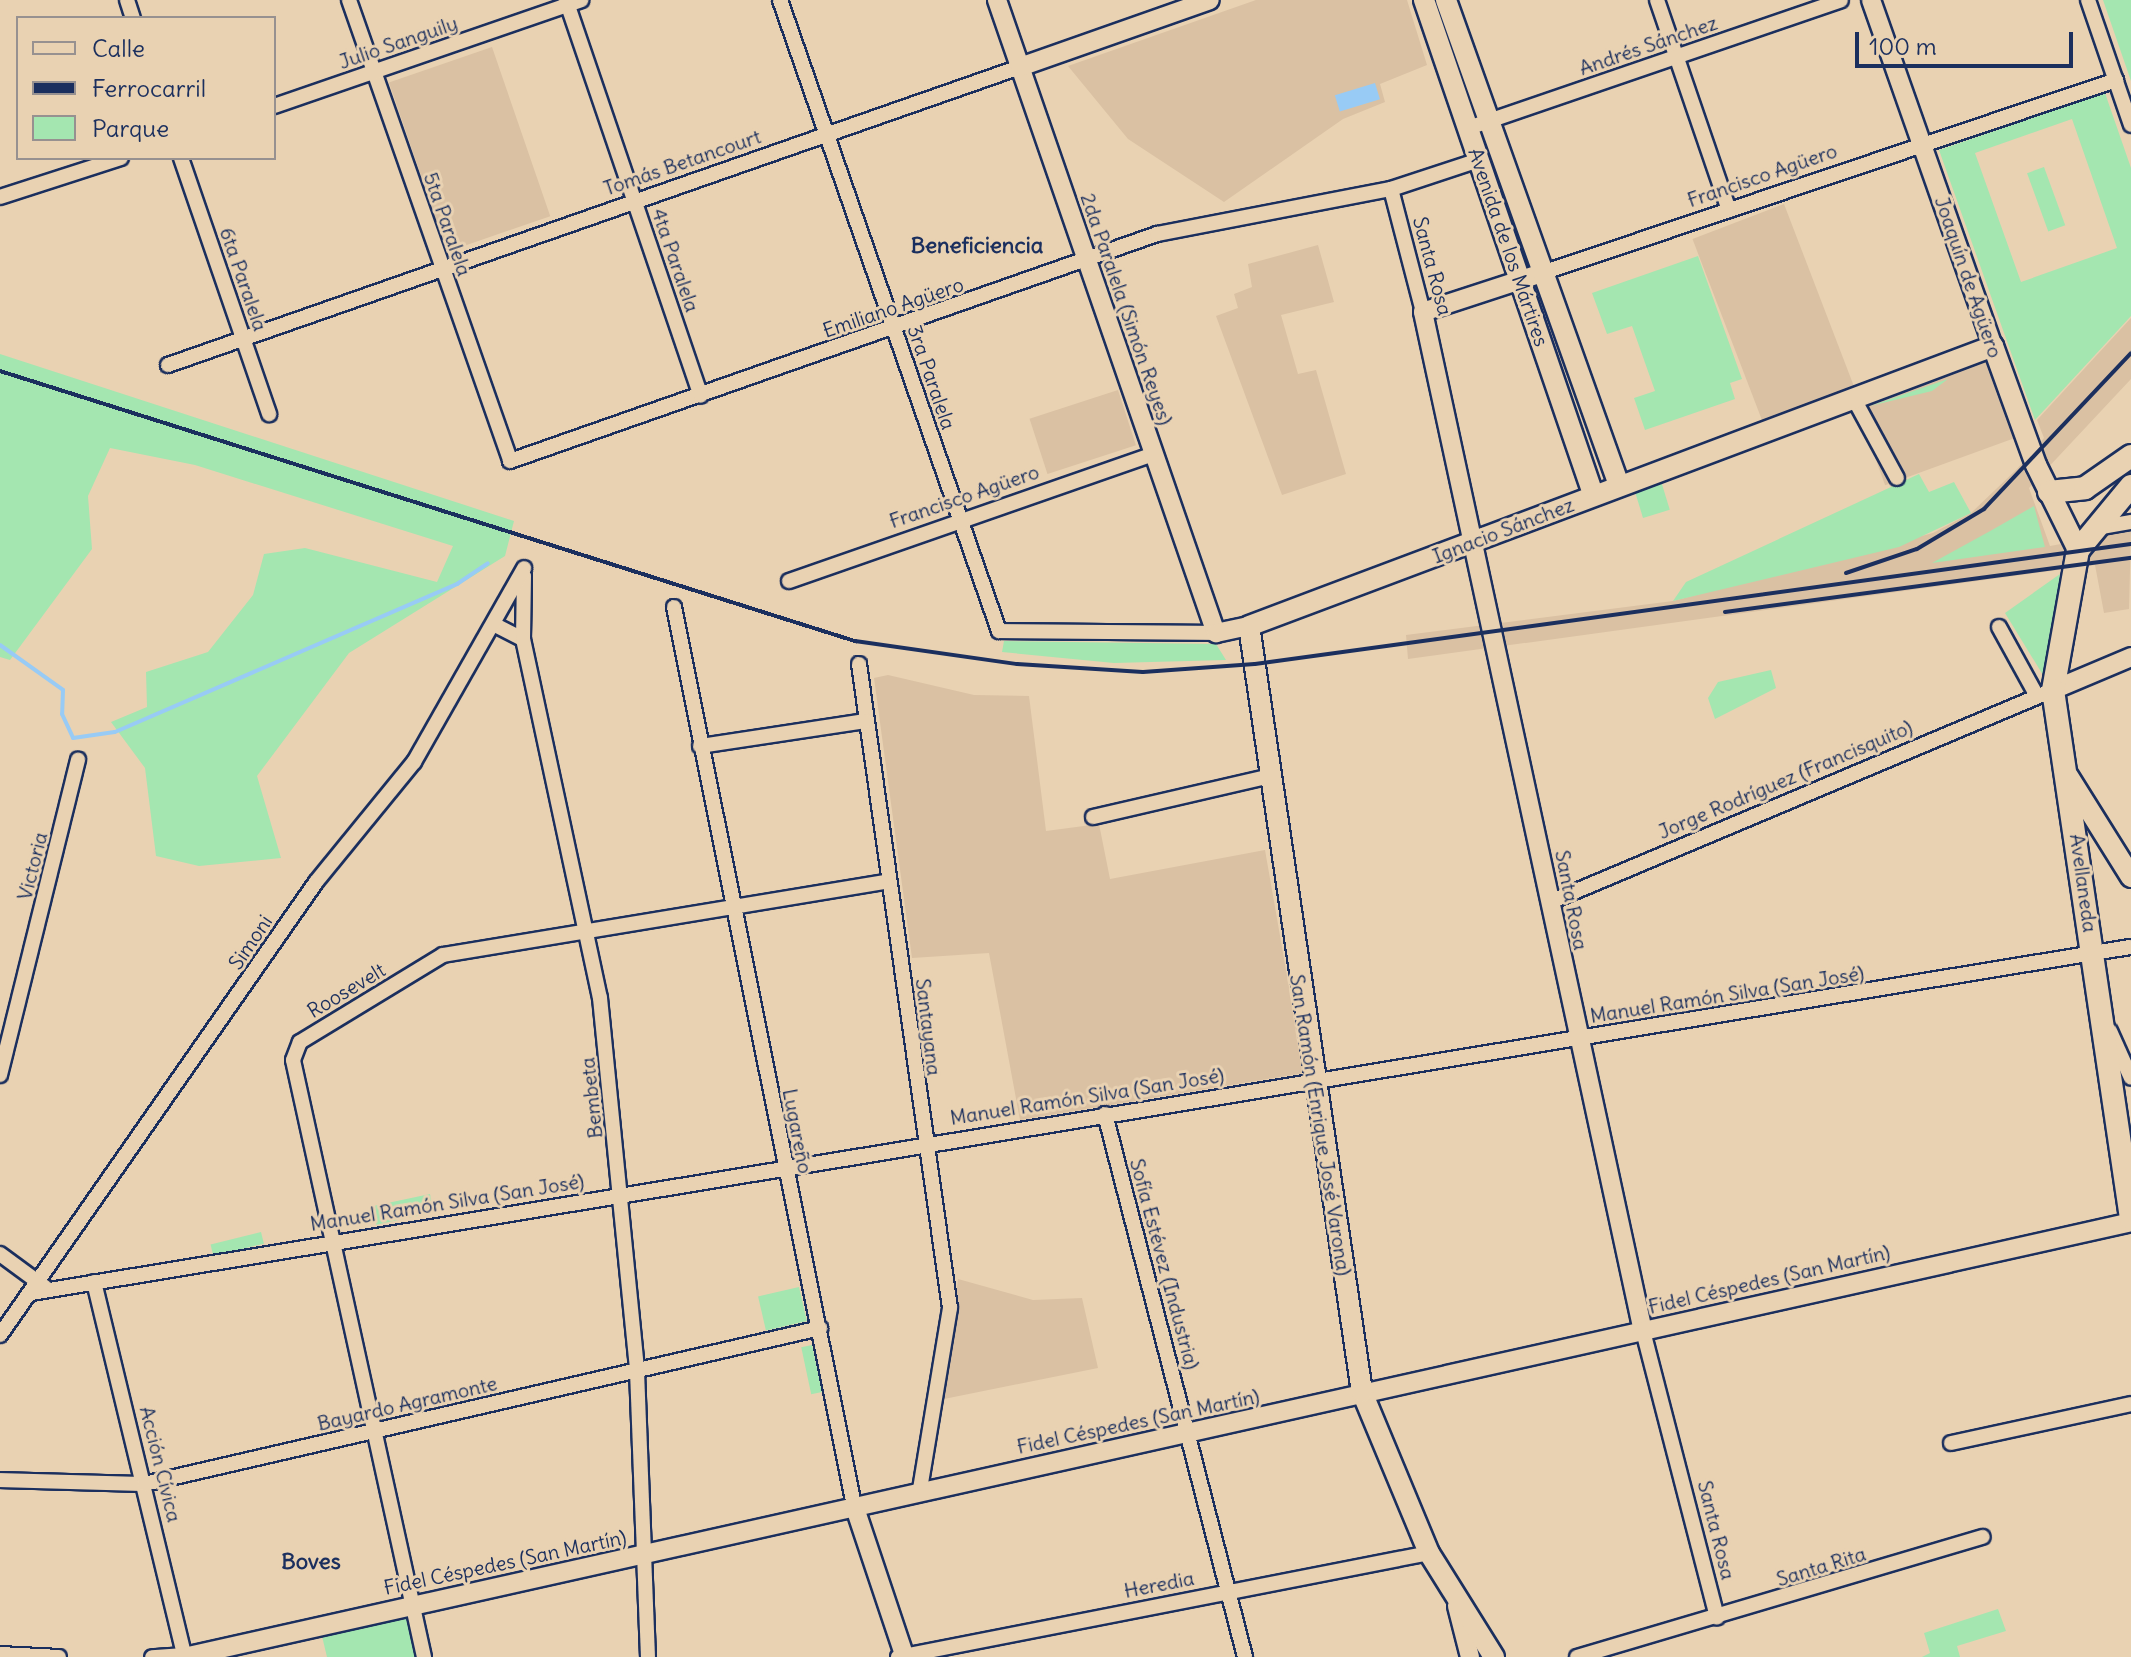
<!DOCTYPE html>
<html>
<head>
<meta charset="utf-8">
<style>
	body { margin:0 }
	#map { position:relative; width:2131px; height:1657px; overflow:hidden; background:#e9d2b2; font-family:Delius,sans-serif }
	div>[style] { position:absolute }
	.built>* { inset:0; background:#dac1a3; transform-origin:0 0 }
	.green>* { inset:0; background:#a4e6b0; transform-origin:0 0 }
	.water>* { inset:0; background:#98cbf5; transform-origin:0 0 }
	.stream>* { height:4px; margin:-2px; padding:0 2px; transform-origin:2px; border-radius:2px; background:#98cbf5 }
	.roads { filter:drop-shadow(2px 0 #1b2f5e) drop-shadow(-2px 0 #1b2f5e) drop-shadow(0 2px #1b2f5e) drop-shadow(0 -2px #1b2f5e) }
	.minor>* { height:14px; margin:-7px; padding:0 7px; transform-origin:7px; border-radius:7px; background:#e9d2b2 }
	.tertiary>* { height:18px; margin:-9px; padding:0 9px; transform-origin:9px; border-radius:9px; background:#e9d2b2 }
	.secondary>* { height:20px; margin:-10px; padding:0 10px; transform-origin:10px; border-radius:10px; background:#e9d2b2 }
	.primary>* { height:22px; margin:-11px; padding:0 11px; transform-origin:11px; border-radius:11px; background:#e9d2b2 }
	.rail>* { height:4px; margin:-2px; padding:0 2px; transform-origin:2px; border-radius:2px; background:#1b2f5e }
	span { translate:-50% -50%; white-space:nowrap; text-align:center; line-height:1.15; -webkit-text-stroke:6px #e9d2b2; paint-order:stroke }
	.street-label { font-size:20px; color:#1b2f5e }
	.neighbourhood-label { font-size:22px; color:#1b2f5e; font-weight:700 }
	.legend { position:absolute; left:16px; top:16px; width:260px; height:144px; box-sizing:border-box; background:#e9d2b2; border:2px solid #979190; margin:0; padding:10px 14px; list-style:none; font-size:24px; color:#1b2f5e }
	.legend li { display:flex; align-items:center; gap:16px; height:40px }
	.legend b { width:40px; border:2px solid #979190 }
	.scale { position:absolute; left:1855px; top:32px; width:218px; height:36px; box-sizing:border-box; border:4px solid #1b2f5e; border-top:0; padding-left:10px; font-size:24px; line-height:28px; white-space:nowrap; color:#1b2f5e; -webkit-text-stroke:6px #e9d2b2; paint-order:stroke }
</style>
</head>
<body>
<div id="map">
	<div class="built">
		<div style="clip-path:polygon(1256px 0,1407px 0,1427px 65px,1380px 84px,1385px 102px,1343px 119px,1224px 202px,1128px 139px,1068px 66px)"></div>
		<div style="left:492px;top:47px;width:179px;height:109px;rotate:71deg"></div>
		<div style="left:1784px;top:204px;width:197px;height:98px;rotate:69deg"></div>
		<div style="clip-path:polygon(1318px 245px,1334px 302px,1281px 315px,1298px 374px,1316px 370px,1346px 474px,1282px 495px,1216px 316px,1238px 308px,1234px 294px,1252px 287px,1248px 264px)"></div>
		<div style="clip-path:polygon(2131px 318px,2131px 379px,2029px 488px,2050px 546px,2131px 531px,2129px 609px,2104px 613px,2095px 565px,1408px 659px,1406px 635px,1673px 601px,1933px 533px,1971px 513px,2017px 469px,2044px 438px,2037px 420px)"></div>
		<div style="left:1993px;top:346px;width:94px;height:149px;rotate:70deg"></div>
		<div style="left:1118px;top:390px;width:58px;height:93px;rotate:72deg"></div>
		<div style="clip-path:polygon(888px 675px,974px 695px,1029px 696px,1046px 831px,1099px 824px,1110px 879px,1265px 850px,1304px 1073px,1020px 1120px,989px 953px,912px 958px,874px 678px)"></div>
		<div style="clip-path:polygon(958px 1279px,1033px 1300px,1082px 1298px,1098px 1368px,944px 1399px)"></div>
	</div>
	<div class="green">
		<div style="clip-path:polygon(2103px 0,2131px 0,2131px 81px)"></div>
		<div style="clip-path:polygon(evenodd,2105px 93px,2131px 168px,2131px 316px,2035px 420px,1939px 150px,2105px 93px,2072px 119px,2117px 248px,2021px 282px,1975px 153px,2072px 119px)"></div>
		<div style="left:2044px;top:167px;width:62px;height:18px;rotate:70deg"></div>
		<div style="clip-path:polygon(1698px 256px,1742px 379px,1730px 383px,1735px 399px,1645px 430px,1634px 398px,1655px 391px,1632px 326px,1607px 334px,1592px 293px)"></div>
		<div style="clip-path:polygon(0 354px,514px 521px,505px 556px,349px 653px,257px 776px,281px 858px,199px 866px,156px 856px,145px 768px,111px 722px,147px 707px,146px 672px,208px 652px,253px 595px,264px 554px,305px 548px,437px 582px,453px 546px,195px 465px,110px 448px,88px 496px,92px 549px,10px 660px,0 657px)"></div>
		<div style="clip-path:polygon(1948px 379px,1932px 391px,1870px 406px)"></div>
		<div style="clip-path:polygon(1919px 474px,1929px 492px,1954px 482px,1971px 513px,1899px 547px,1673px 601px,1686px 582px)"></div>
		<div style="left:1661px;top:481px;width:30px;height:28px;rotate:73deg"></div>
		<div style="clip-path:polygon(2034px 506px,2045px 547px,1932px 563px,1992px 530px)"></div>
		<div style="clip-path:polygon(2060px 574px,2046px 680px,2005px 613px)"></div>
		<div style="clip-path:polygon(1004px 641px,1216px 644px,1226px 660px,1114px 663px,1002px 652px)"></div>
		<div style="clip-path:polygon(1771px 670px,1776px 688px,1715px 719px,1708px 698px,1718px 682px)"></div>
		<div style="left:430px;top:1194px;width:19px;height:59px;rotate:78deg"></div>
		<div style="left:261px;top:1232px;width:12px;height:52px;rotate:76deg"></div>
		<div style="left:799px;top:1287px;width:35px;height:42px;rotate:77deg"></div>
		<div style="left:812px;top:1345px;width:48px;height:11px;rotate:78deg"></div>
		<div style="clip-path:polygon(1998px 1609px,2006px 1631px,1957px 1646px,1960px 1657px,1922px 1657px,1930px 1653px,1924px 1633px)"></div>
		<div style="clip-path:polygon(406px 1612px,416px 1657px,327px 1657px,321px 1632px)"></div>
	</div>
	<div class="water">
		<div style="left:1375px;top:83px;width:17px;height:42px;rotate:73deg"></div>
	</div>
	<div class="stream">
		<div style="left:0;top:645px;width:77px;rotate:35.5deg"></div>
		<div style="left:63px;top:690px;width:24px;rotate:92deg"></div>
		<div style="left:62px;top:714px;width:26px;rotate:65deg"></div>
		<div style="left:73px;top:738px;width:42px;rotate:-8.1deg"></div>
		<div style="left:115px;top:732px;width:373px;rotate:-23.4deg"></div>
		<div style="left:457px;top:584px;width:37px;rotate:-34deg"></div>
	</div>
	<div class="roads">
		<div class="minor">
			<div style="left:127px;top:0;width:19px;rotate:72deg"></div>
			<div style="left:349px;top:0;width:488px;rotate:70.7deg"></div>
			<div style="left:510px;top:461px;width:686px;rotate:-19.33deg"></div>
			<div style="left:1157px;top:234px;width:238px;rotate:-10.9deg"></div>
			<div style="left:1391px;top:189px;width:93px;rotate:-18.2deg"></div>
			<div style="left:566px;top:0;width:418px;rotate:71.2deg"></div>
			<div style="left:780px;top:0;width:668px;rotate:70.86deg"></div>
			<div style="left:999px;top:631px;width:217px;rotate:0.5deg"></div>
			<div style="left:1657px;top:0;width:222px;rotate:71.1deg"></div>
			<div style="left:2088px;top:0;width:132px;rotate:71deg"></div>
			<div style="left:274px;top:106px;width:325px;rotate:-19deg"></div>
			<div style="left:1468px;top:128px;width:394px;rotate:-18.9deg"></div>
			<div style="left:181px;top:158px;width:271px;rotate:71deg"></div>
			<div style="left:1391px;top:189px;width:127px;rotate:75.4deg"></div>
			<div style="left:0;top:197px;width:127px;rotate:-17.9deg"></div>
			<div style="left:1539px;top:274px;width:609px;rotate:-18.58deg"></div>
			<div style="left:168px;top:365px;width:903px;rotate:-19.28deg"></div>
			<div style="left:1853px;top:397px;width:92px;rotate:61.5deg"></div>
			<div style="left:2097px;top:528px;width:35px;rotate:-10deg"></div>
			<div style="left:789px;top:581px;width:386px;rotate:-19.2deg"></div>
			<div style="left:674px;top:607px;width:916px;rotate:78.67deg"></div>
			<div style="left:495px;top:625px;width:31px;rotate:27deg"></div>
			<div style="left:523px;top:639px;width:367px;rotate:77.9deg"></div>
			<div style="left:600px;top:998px;width:375px;rotate:84.3deg"></div>
			<div style="left:637px;top:1371px;width:286px;rotate:87.8deg"></div>
			<div style="left:1999px;top:627px;width:79px;rotate:61.2deg"></div>
			<div style="left:523px;top:639px;width:63px;rotate:-89.1deg"></div>
			<div style="left:859px;top:664px;width:650px;rotate:81.96deg"></div>
			<div style="left:950px;top:1308px;width:183px;rotate:99.4deg"></div>
			<div style="left:700px;top:746px;width:167px;rotate:-8.6deg"></div>
			<div style="left:1093px;top:817px;width:182px;rotate:-13deg"></div>
			<div style="left:1550px;top:902px;width:546px;rotate:-22.85deg"></div>
			<div style="left:2110px;top:1031px;width:51px;rotate:65.9deg"></div>
			<div style="left:0;top:1075px;width:325px;rotate:-76.1deg"></div>
			<div style="left:1105px;top:1114px;width:561px;rotate:75.54deg"></div>
			<div style="left:0;top:1254px;width:56px;rotate:36.3deg"></div>
			<div style="left:94px;top:1282px;width:384px;rotate:76.4deg"></div>
			<div style="left:184px;top:1655px;width:32px;rotate:176deg"></div>
			<div style="left:31px;top:1293px;width:2128px;rotate:-9.36deg"></div>
			<div style="left:1643px;top:1331px;width:296px;rotate:75.5deg"></div>
			<div style="left:0;top:1335px;width:552px;rotate:-55.1deg"></div>
			<div style="left:316px;top:882px;width:155px;rotate:-50.8deg"></div>
			<div style="left:414px;top:762px;width:223px;rotate:-60.4deg"></div>
			<div style="left:1951px;top:1443px;width:184px;rotate:-12.2deg"></div>
			<div style="left:0;top:1480px;width:144px;rotate:1.6deg"></div>
			<div style="left:144px;top:1484px;width:694px;rotate:-12.99deg"></div>
			<div style="left:0;top:1654px;width:59px;rotate:2.9deg"></div>
			<div style="left:424px;top:1657px;width:611px;rotate:-102.38deg"></div>
			<div style="left:293px;top:1060px;width:19px;rotate:-69deg"></div>
			<div style="left:300px;top:1042px;width:167px;rotate:-31.3deg"></div>
			<div style="left:443px;top:955px;width:452px;rotate:-9.4deg"></div>
			<div style="left:898px;top:1657px;width:541px;rotate:-11.08deg"></div>
			<div style="left:1577px;top:1657px;width:423px;rotate:-16.5deg"></div>
		</div>
		<div class="tertiary">
			<div style="left:997px;top:0;width:670px;rotate:70.92deg"></div>
			<div style="left:1216px;top:633px;width:34px;rotate:-12deg"></div>
			<div style="left:1871px;top:0;width:367px;rotate:70.6deg"></div>
			<div style="left:1020px;top:67px;width:201px;rotate:-19.4deg"></div>
			<div style="left:1539px;top:274px;width:122px;rotate:161.9deg"></div>
			<div style="left:1423px;top:312px;width:1042px;rotate:77.82deg"></div>
			<div style="left:2053px;top:690px;width:85px;rotate:-22.9deg"></div>
			<div style="left:854px;top:1505px;width:160px;rotate:71.5deg"></div>
			<div style="left:1457px;top:1606px;width:53px;rotate:75.7deg"></div>
			<div style="left:184px;top:1657px;width:1995px;rotate:-12.59deg"></div>
		</div>
		<div class="secondary">
			<div style="left:1424px;top:0;width:522px;rotate:71.11deg"></div>
			<div style="left:1446px;top:0;width:515px;rotate:70.37deg"></div>
			<div style="left:2068px;top:776px;width:119px;rotate:58deg"></div>
			<div style="left:1494px;top:1657px;width:123px;rotate:-122deg"></div>
			<div style="left:1429px;top:1553px;width:174px;rotate:-112.6deg"></div>
			<div style="left:1362px;top:1392px;width:774px;rotate:-98.39deg"></div>
			<div style="left:1249px;top:626px;width:795px;rotate:-20.62deg"></div>
			<div style="left:1993px;top:346px;width:127px;rotate:70.1deg"></div>
			<div style="left:2036px;top:465px;width:95px;rotate:63.7deg"></div>
		</div>
		<div class="primary">
			<div style="left:2131px;top:486px;width:83px;rotate:129.6deg"></div>
			<div style="left:2078px;top:550px;width:142px;rotate:100.1deg"></div>
			<div style="left:2053px;top:690px;width:534px;rotate:81.6deg"></div>
			<div style="left:2049px;top:492px;width:36px;rotate:-6deg"></div>
			<div style="left:2085px;top:488px;width:56px;rotate:-34.8deg"></div>
		</div>
	</div>
	<div class="rail">
		<div style="left:0;top:371px;width:897px;rotate:17.53deg"></div>
		<div style="left:855px;top:641px;width:164px;rotate:8.1deg"></div>
		<div style="left:1017px;top:664px;width:126px;rotate:3.6deg"></div>
		<div style="left:1143px;top:672px;width:112px;rotate:-4.1deg"></div>
		<div style="left:1255px;top:664px;width:884px;rotate:-7.8deg"></div>
		<div style="left:1846px;top:573px;width:75px;rotate:-18.7deg"></div>
		<div style="left:1917px;top:549px;width:78px;rotate:-30.8deg"></div>
		<div style="left:1984px;top:509px;width:214px;rotate:-46.7deg"></div>
		<div style="left:1725px;top:612px;width:410px;rotate:-7.6deg"></div>
	</div>
	<div class="street-label">
		<span style="left:398px;top:42px;rotate:-19deg">Julio Sanguily</span>
		<span style="left:1648px;top:45px;rotate:-19deg">Andrés Sánchez</span>
		<span style="left:682px;top:162px;rotate:-19deg">Tomás Betancourt</span>
		<span style="left:1762px;top:175px;rotate:-19deg">Francisco Agüero</span>
		<span style="left:448px;top:224px;rotate:71deg">5ta Paralela</span>
		<span style="left:1509px;top:247px;rotate:71deg">Avenida de los Mártires</span>
		<span style="left:676px;top:260px;rotate:71deg">4ta Paralela</span>
		<span style="left:1433px;top:266px;rotate:75deg">Santa Rosa</span>
		<span style="left:1969px;top:277px;rotate:71deg">Joaquín de Agüero</span>
		<span style="left:244px;top:279px;rotate:71deg">6ta Paralela</span>
		<span style="left:893px;top:307px;rotate:-19deg">Emiliano Agüero</span>
		<span style="left:1127px;top:309px;rotate:71deg">2da Paralela (Simón Reyes)</span>
		<span style="left:932px;top:377px;rotate:71deg">3ra Paralela</span>
		<span style="left:964px;top:496px;rotate:-19deg">Francisco Agüero</span>
		<span style="left:1503px;top:530px;rotate:-21deg">Ignacio Sánchez</span>
		<span style="left:1785px;top:779px;rotate:-23deg">Jorge Rodríguez (Francisquito)</span>
		<span style="left:32px;top:866px;rotate:-76deg">Victoria</span>
		<span style="left:2084px;top:883px;rotate:82deg">Avellaneda</span>
		<span style="left:1572px;top:900px;rotate:79deg">Santa Rosa</span>
		<span style="left:250px;top:942px;rotate:-56deg">Simoni</span>
		<span style="left:346px;top:990px;rotate:-31deg">Roosevelt</span>
		<span style="left:1727px;top:994px;rotate:-9deg">Manuel Ramón Silva (San José)</span>
		<span style="left:929px;top:1027px;rotate:83deg">Santayana</span>
		<span style="left:1087px;top:1096px;rotate:-9deg">Manuel Ramón Silva (San José)</span>
		<span style="left:591px;top:1098px;rotate:-96deg">Bembeta</span>
		<span style="left:1321px;top:1125px;rotate:81deg">San Ramón (Enrique José Varona)</span>
		<span style="left:798px;top:1131px;rotate:79deg">Lugareño</span>
		<span style="left:447px;top:1202px;rotate:-9deg">Manuel Ramón Silva (San José)</span>
		<span style="left:1165px;top:1264px;rotate:75deg">Sofía Estévez (Industria)</span>
		<span style="left:1769px;top:1279px;rotate:-13deg">Fidel Céspedes (San Martín)</span>
		<span style="left:407px;top:1403px;rotate:-13deg">Bayardo Agramonte</span>
		<span style="left:1138px;top:1421px;rotate:-12deg">Fidel Céspedes (San Martín)</span>
		<span style="left:161px;top:1464px;rotate:76deg">Acción Cívica</span>
		<span style="left:1717px;top:1530px;rotate:76deg">Santa Rosa</span>
		<span style="left:505px;top:1562px;rotate:-12deg">Fidel Céspedes (San Martín)</span>
		<span style="left:1821px;top:1566px;rotate:-17deg">Santa Rita</span>
		<span style="left:1159px;top:1584px;rotate:-11deg">Heredia</span>
	</div>
	<div class="neighbourhood-label">
		<span style="left:977px;top:246px">Beneficiencia</span>
		<span style="left:311px;top:1562px">Boves</span>
	</div>
	<ul class="legend">
	<li><b style="height:10px;background:#e9d2b2"></b>Calle</li>
	<li><b style="height:10px;background:#1b2f5e"></b>Ferrocarril</li>
	<li><b style="height:22px;background:#a4e6b0"></b>Parque</li>
	</ul>
	<div class="scale">100 m</div>
</div>
</body>
</html>
